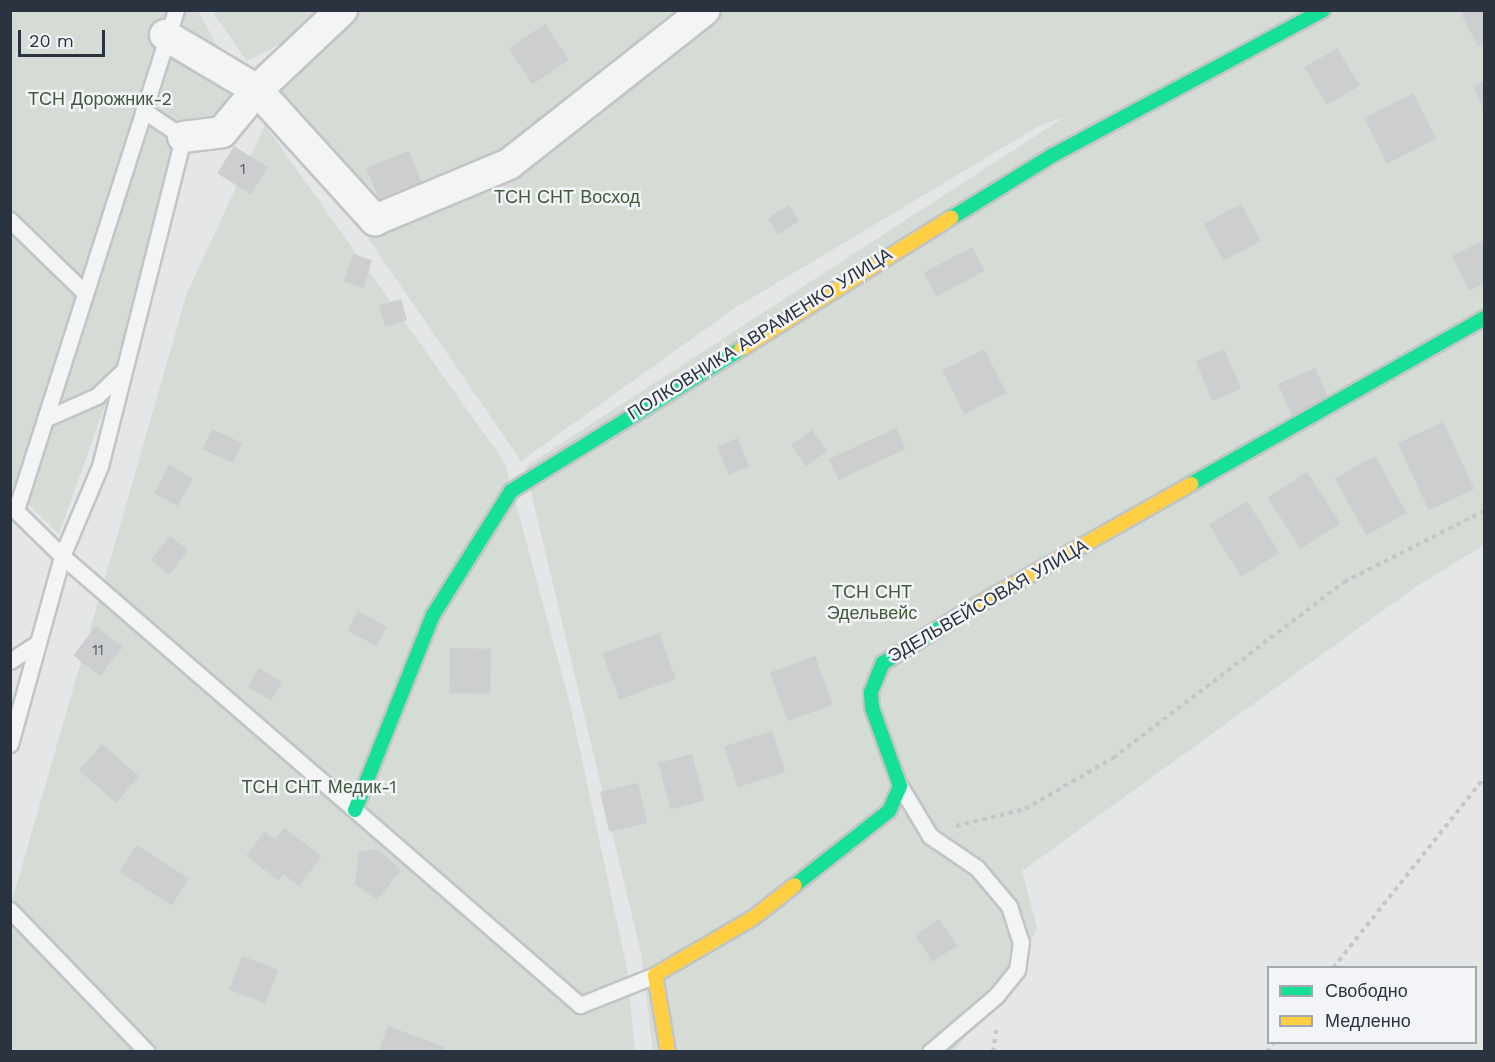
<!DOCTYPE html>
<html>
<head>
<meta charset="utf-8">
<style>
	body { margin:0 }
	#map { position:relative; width:1495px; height:1062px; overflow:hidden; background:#e4e6e8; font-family:"Work Sans",sans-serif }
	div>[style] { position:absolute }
	.green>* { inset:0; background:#d5dbd5 }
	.building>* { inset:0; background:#ccced0; transform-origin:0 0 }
	.path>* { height:4px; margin-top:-2px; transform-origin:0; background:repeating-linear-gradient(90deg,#c4c6c8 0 4.5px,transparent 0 9px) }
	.roads { filter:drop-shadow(2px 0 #c2c4c6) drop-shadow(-2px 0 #c2c4c6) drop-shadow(0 2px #c2c4c6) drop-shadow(0 -2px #c2c4c6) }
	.lane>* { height:15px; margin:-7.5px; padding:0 7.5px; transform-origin:7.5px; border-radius:7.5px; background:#f3f4f5 }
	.street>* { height:30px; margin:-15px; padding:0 15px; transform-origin:15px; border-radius:15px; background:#f3f4f5 }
	.fast>* { height:14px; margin:-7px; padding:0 7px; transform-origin:7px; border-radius:7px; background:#16e098 }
	.slow>* { height:14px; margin:-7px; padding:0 7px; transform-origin:7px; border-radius:7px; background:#ffcf43 }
	span { translate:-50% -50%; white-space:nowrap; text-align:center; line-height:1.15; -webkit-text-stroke:5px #f2f4f7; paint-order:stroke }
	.number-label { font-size:15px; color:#555a65 }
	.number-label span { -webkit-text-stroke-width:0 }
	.park-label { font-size:18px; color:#415a3b }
	.street-label { font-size:18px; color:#2c3340 }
	.frame { position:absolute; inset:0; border:12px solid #2c3340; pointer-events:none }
	.legend { position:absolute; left:1267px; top:966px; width:210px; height:78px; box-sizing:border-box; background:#f2f4f7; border:2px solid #a3a7ae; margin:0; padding:8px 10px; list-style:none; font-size:18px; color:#2c3340 }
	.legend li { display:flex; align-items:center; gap:12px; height:30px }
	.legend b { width:30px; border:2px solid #a3a7ae }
	.scale { position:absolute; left:18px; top:30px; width:87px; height:27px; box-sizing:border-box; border:3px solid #2c3340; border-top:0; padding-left:8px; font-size:18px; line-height:21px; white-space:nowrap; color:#2c3340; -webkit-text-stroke:4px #f2f4f7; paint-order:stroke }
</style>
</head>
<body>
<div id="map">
	<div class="green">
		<div style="clip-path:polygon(10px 11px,198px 11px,244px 94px,215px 126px,183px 126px,109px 394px,59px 534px,11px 487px)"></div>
		<div style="clip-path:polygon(212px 11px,322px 11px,282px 43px,247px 61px)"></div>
		<div style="clip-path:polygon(338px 11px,1484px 11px,1484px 545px,1417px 586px,1022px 871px,1037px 928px,1017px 970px,954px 1051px,653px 1051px,641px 953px,525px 467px,1066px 116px,1037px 127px,735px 308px,521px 461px,256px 75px)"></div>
		<div style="clip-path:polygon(265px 125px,505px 463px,570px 704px,627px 969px,635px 1051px,11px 1051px,10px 908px,187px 293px)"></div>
	</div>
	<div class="building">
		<div style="clip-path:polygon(1459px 10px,1484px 10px,1484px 43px,1478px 46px)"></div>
		<div style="left:545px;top:24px;width:43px;height:44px;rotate:56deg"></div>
		<div style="left:1337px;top:48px;width:44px;height:38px;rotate:59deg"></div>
		<div style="clip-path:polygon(1484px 81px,1484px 108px,1473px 87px)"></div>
		<div style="left:1413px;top:93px;width:51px;height:55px;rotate:63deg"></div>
		<div style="left:234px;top:146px;width:40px;height:32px;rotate:32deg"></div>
		<div style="left:409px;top:151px;width:37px;height:46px;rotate:68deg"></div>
		<div style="left:1241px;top:204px;width:42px;height:42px;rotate:62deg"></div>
		<div style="left:789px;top:205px;width:19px;height:25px;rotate:58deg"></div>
		<div style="clip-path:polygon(1484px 240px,1484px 283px,1469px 291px,1452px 256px)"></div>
		<div style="left:972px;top:247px;width:27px;height:55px;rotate:62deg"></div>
		<div style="left:353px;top:254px;width:20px;height:29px;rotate:18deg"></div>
		<div style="left:401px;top:299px;width:22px;height:23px;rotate:74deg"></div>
		<div style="left:984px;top:349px;width:49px;height:47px;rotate:63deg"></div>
		<div style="left:1224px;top:349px;width:43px;height:31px;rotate:67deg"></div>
		<div style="left:1315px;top:368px;width:34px;height:40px;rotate:67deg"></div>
		<div style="left:1443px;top:422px;width:74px;height:50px;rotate:65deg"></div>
		<div style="left:896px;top:428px;width:23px;height:74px;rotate:65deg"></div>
		<div style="left:212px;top:429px;width:33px;height:22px;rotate:25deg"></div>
		<div style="left:812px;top:430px;width:26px;height:26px;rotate:54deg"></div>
		<div style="left:738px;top:438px;width:31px;height:22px;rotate:69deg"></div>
		<div style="left:1375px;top:456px;width:65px;height:46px;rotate:61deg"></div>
		<div style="left:169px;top:465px;width:27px;height:32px;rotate:28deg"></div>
		<div style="left:1307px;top:472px;width:61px;height:47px;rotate:57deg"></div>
		<div style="left:1247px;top:501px;width:61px;height:45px;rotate:58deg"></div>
		<div style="left:170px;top:536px;width:23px;height:31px;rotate:38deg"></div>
		<div style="left:358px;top:611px;width:33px;height:22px;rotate:29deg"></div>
		<div style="left:96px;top:626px;width:34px;height:37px;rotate:38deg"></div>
		<div style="left:659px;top:633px;width:49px;height:60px;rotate:70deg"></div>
		<div style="left:450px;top:648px;width:41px;height:45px;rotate:1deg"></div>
		<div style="left:815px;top:656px;width:52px;height:48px;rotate:70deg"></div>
		<div style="left:259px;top:668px;width:27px;height:22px;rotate:31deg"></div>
		<div style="left:772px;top:731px;width:43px;height:50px;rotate:72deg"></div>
		<div style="left:102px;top:744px;width:49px;height:35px;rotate:41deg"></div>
		<div style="left:692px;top:754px;width:48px;height:35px;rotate:75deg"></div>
		<div style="left:638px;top:783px;width:41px;height:39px;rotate:77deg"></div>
		<div style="clip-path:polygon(284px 828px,322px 856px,299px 886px,283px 874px,279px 881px,246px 856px,265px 831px,275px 840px)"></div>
		<div style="left:137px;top:845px;width:62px;height:32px;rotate:33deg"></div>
		<div style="clip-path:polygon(378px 849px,401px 870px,377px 900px,355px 884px,359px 852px)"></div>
		<div style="left:939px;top:919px;width:32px;height:29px;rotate:56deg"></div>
		<div style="left:242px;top:956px;width:39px;height:36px;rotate:21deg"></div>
		<div style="clip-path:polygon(388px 1026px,444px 1047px,442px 1052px,378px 1052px)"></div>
	</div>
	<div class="path">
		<div style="left:956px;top:826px;width:71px;rotate:-13.8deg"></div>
		<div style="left:1025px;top:809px;width:102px;rotate:-30.1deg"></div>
		<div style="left:1113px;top:758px;width:290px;rotate:-37.3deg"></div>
		<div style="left:1344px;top:582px;width:157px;rotate:-26.9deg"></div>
		<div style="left:1333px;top:968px;width:243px;rotate:-51.5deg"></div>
		<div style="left:993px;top:1052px;width:26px;rotate:-81deg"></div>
		<div style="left:1267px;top:1052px;width:12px;rotate:-55deg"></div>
	</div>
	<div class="roads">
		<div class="lane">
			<div style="left:10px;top:220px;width:103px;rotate:44.2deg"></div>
			<div style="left:45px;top:419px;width:57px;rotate:-23.9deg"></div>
			<div style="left:97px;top:396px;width:37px;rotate:-44deg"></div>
			<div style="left:10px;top:505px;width:73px;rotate:44.4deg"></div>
			<div style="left:62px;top:556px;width:686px;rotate:40.92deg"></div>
			<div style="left:580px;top:1005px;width:81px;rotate:-21.8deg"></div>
			<div style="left:16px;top:510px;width:525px;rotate:-72.26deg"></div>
			<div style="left:10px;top:661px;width:30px;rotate:-33deg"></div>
			<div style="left:10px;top:744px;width:195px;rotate:-74.5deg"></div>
			<div style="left:62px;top:556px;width:98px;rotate:-67.1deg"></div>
			<div style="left:100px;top:466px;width:339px;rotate:-75.8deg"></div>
			<div style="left:183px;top:137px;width:48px;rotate:-146deg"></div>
			<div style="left:900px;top:786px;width:58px;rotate:59deg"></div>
			<div style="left:930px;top:836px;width:57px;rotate:34.2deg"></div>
			<div style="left:977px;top:868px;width:50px;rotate:49.9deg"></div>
			<div style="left:1009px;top:906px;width:38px;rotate:72deg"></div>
			<div style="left:1021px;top:942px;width:28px;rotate:98deg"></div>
			<div style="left:1017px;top:970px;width:32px;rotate:129deg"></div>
			<div style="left:997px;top:995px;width:88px;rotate:139.6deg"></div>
			<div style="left:10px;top:910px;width:197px;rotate:46deg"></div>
		</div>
		<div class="street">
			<div style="left:165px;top:35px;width:107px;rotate:30.9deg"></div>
			<div style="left:257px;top:90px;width:176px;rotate:47.8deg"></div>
			<div style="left:375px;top:220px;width:145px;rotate:-22.7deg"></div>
			<div style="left:509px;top:164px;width:249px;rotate:-38.2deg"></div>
			<div style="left:183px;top:137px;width:39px;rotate:-7deg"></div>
			<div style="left:222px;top:132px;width:55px;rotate:-50.2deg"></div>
			<div style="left:257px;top:90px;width:117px;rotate:-43.3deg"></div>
		</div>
		<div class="fast">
			<div style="left:951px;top:218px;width:120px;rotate:-31.7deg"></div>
			<div style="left:1053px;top:155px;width:306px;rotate:-28.2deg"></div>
			<div style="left:1191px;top:484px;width:337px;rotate:-29.5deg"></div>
			<div style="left:355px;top:810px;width:210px;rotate:-68.2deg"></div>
			<div style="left:433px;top:615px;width:146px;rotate:-57.8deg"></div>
			<div style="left:511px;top:491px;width:270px;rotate:-31.7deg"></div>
			<div style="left:795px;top:885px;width:120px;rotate:-38.2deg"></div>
			<div style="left:889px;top:811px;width:27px;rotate:-66deg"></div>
			<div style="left:900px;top:786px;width:83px;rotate:-109.7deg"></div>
			<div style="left:872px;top:708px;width:16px;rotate:-94deg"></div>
			<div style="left:871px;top:692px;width:31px;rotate:-68deg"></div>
			<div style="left:883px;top:663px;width:97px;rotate:-31.9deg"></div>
		</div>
		<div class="slow">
			<div style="left:741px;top:349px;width:248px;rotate:-32deg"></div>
			<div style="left:965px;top:612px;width:260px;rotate:-29.5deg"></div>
			<div style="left:668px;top:1052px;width:78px;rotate:-99.6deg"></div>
			<div style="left:655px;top:975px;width:113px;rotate:-30.2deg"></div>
			<div style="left:753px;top:918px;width:53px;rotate:-38.2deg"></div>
		</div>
	</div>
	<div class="number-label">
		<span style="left:243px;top:170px">1</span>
		<span style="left:98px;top:651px">11</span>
	</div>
	<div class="park-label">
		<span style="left:100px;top:99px">ТСН Дорожник-2</span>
		<span style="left:567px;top:197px">ТСН СНТ Восход</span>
		<span style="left:872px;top:603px">ТСН СНТ<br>Эдельвейс</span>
		<span style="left:319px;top:787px">ТСН СНТ Медик-1</span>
	</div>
	<div class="street-label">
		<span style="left:760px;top:334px;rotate:-32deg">ПОЛКОВНИКА АВРАМЕНКО УЛИЦА</span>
		<span style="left:988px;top:601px;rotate:-30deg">ЭДЕЛЬВЕЙСОВАЯ УЛИЦА</span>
	</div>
	<div class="frame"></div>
	<ul class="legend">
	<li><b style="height:8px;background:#16e098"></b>Свободно</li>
	<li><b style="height:8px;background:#ffcf43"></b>Медленно</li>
	</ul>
	<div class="scale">20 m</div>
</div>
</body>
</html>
